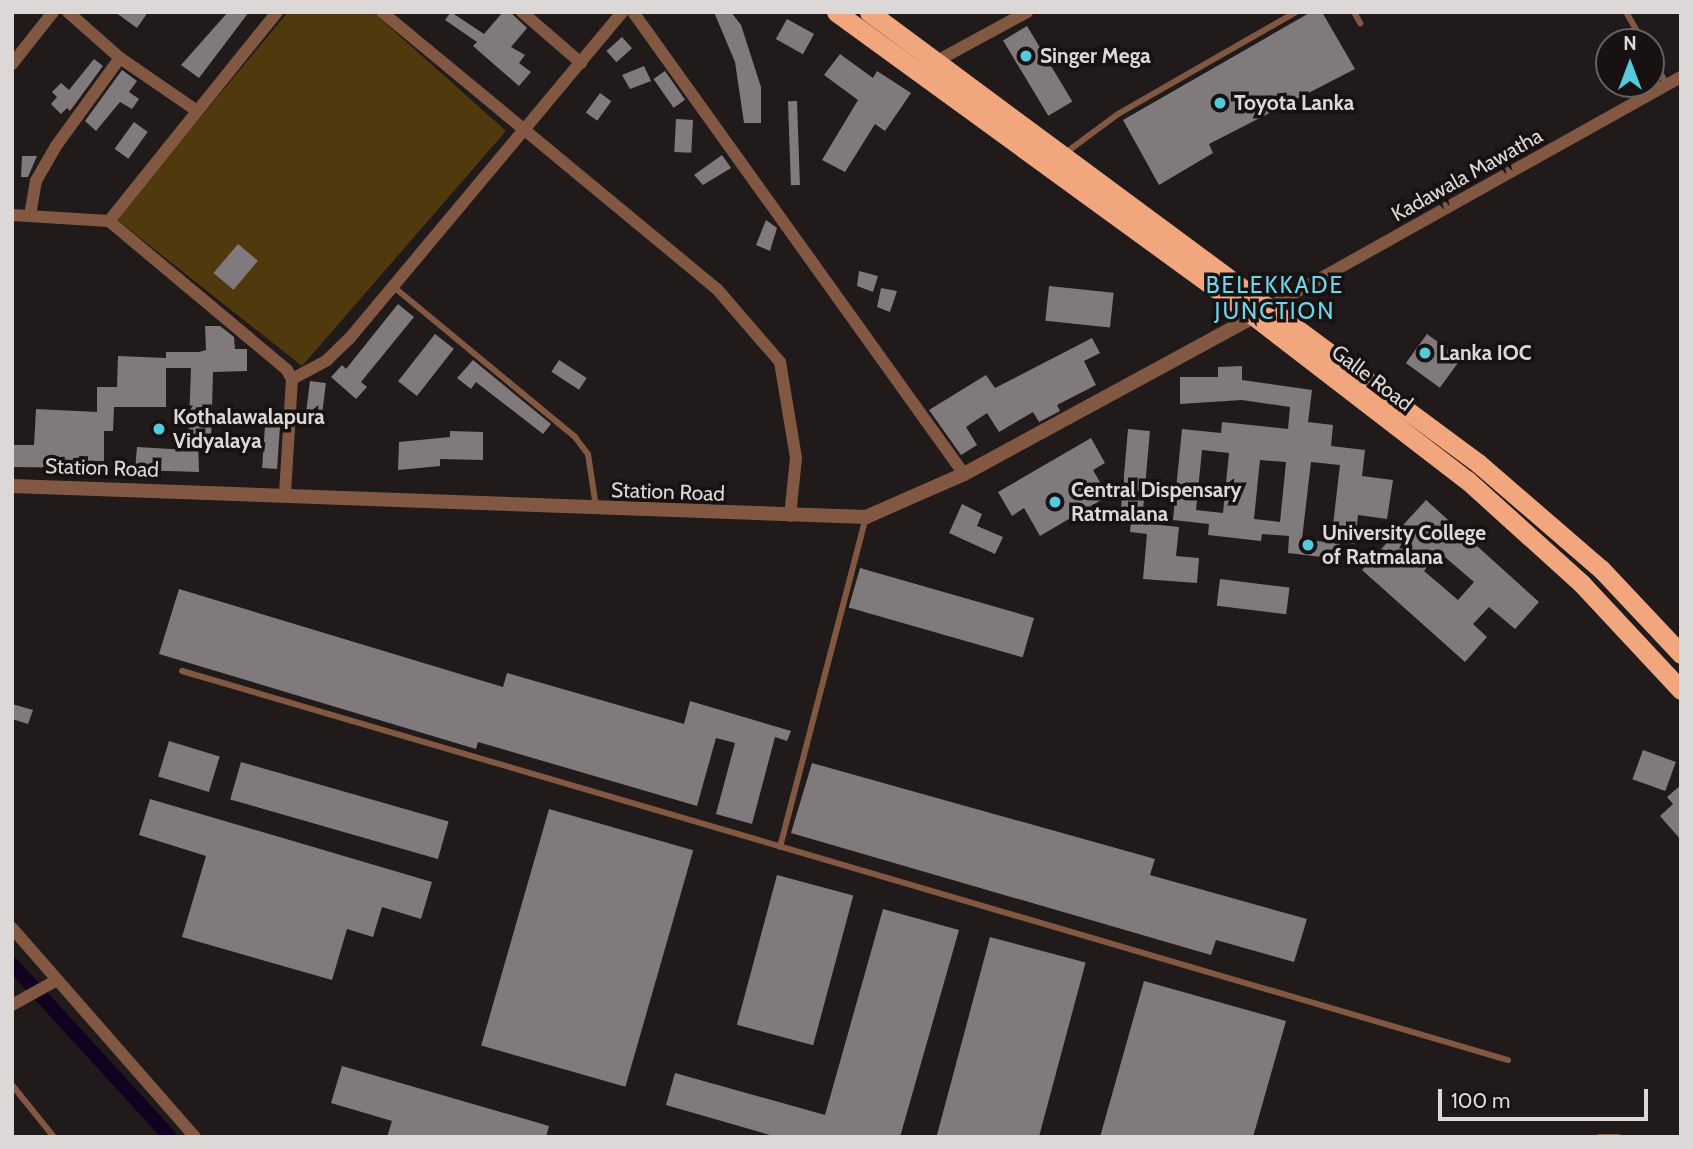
<!DOCTYPE html>
<html>
<head>
<meta charset="utf-8">
<style>
	body { margin:0 }
	#map { position:relative; width:1693px; height:1149px; overflow:hidden; background:#201a1b; font-family:Cabin,sans-serif }
	div>[style] { position:absolute }
	.green>* { inset:0; background:#503a0d }
	.canal>* { height:14px; margin:-7px; padding:0 7px; transform-origin:7px; border-radius:7px; background:#11001f }
	.building>* { inset:0; background:#807a7d; transform-origin:0 0 }
	.service>* { height:6px; margin:-3px; padding:0 3px; transform-origin:3px; border-radius:3px; background:#825842 }
	.minor>* { height:12px; margin:-6px; padding:0 6px; transform-origin:6px; border-radius:6px; background:#825842 }
	.tertiary>* { height:14px; margin:-7px; padding:0 7px; transform-origin:7px; border-radius:7px; background:#825842 }
	.trunk>* { height:19px; margin:-9.5px; padding:0 9.5px; transform-origin:9.5px; border-radius:9.5px; background:#f1a67e }
	.dots>* { width:19px; height:19px; translate:-50% -50%; box-sizing:border-box; border:4px solid #171112; border-radius:50% }
	span { translate:-50% -50%; white-space:nowrap; text-align:center; line-height:1.15; -webkit-text-stroke:7px #171112; paint-order:stroke }
	.poi-label { font-size:21px; color:#dcd8d8; font-weight:700 }
	.left { translate:0 -50%; text-align:left }
	.street-label { font-size:21px; color:#dcd8d8 }
	.neighbourhood-label { font-size:23px; color:#6ed6ea; letter-spacing:2px }
	.frame { position:absolute; inset:0; border:14px solid #dcd8d8; pointer-events:none }
	.north { position:absolute; left:1595px; top:28px; width:70px; height:70px; box-sizing:border-box; background:#171112; border:2px solid #666161; border-radius:50%; rotate:0deg; font-size:19px; font-weight:700; line-height:28px; text-align:center; color:#dcd8d8 }
	.north::after { content:''; display:block; margin:auto; width:24px; height:32px; background:#55cade; clip-path:polygon(50% 0,100% 100%,50% 72%,0 100%) }
	.scale { position:absolute; left:1438px; top:1089px; width:210px; height:32px; box-sizing:border-box; border:4px solid #dcd8d8; border-top:0; padding-left:9px; font-size:21px; line-height:24px; white-space:nowrap; color:#dcd8d8; -webkit-text-stroke:5px #171112; paint-order:stroke }
</style>
</head>
<body>
<div id="map">
	<div class="green">
		<div style="clip-path:polygon(288px 12px,373px 12px,506px 131px,302px 366px,116px 219px)"></div>
	</div>
	<div class="canal">
		<div style="left:12px;top:964px;width:234px;rotate:47.6deg"></div>
	</div>
	<div class="building">
		<div style="clip-path:polygon(115px 12px,148px 12px,137px 28px)"></div>
		<div style="clip-path:polygon(228px 12px,249px 12px,199px 78px,181px 65px)"></div>
		<div style="clip-path:polygon(451px 12px,484px 34px,503px 12px,510px 12px,527px 28px,511px 47px,525px 55px,519px 63px,531px 72px,519px 86px,473px 46px,477px 42px,445px 20px)"></div>
		<div style="clip-path:polygon(714px 12px,731px 12px,741px 25px,761px 87px,761px 123px,744px 123px,735px 62px)"></div>
		<div style="clip-path:polygon(1311px 12px,1322px 12px,1355px 69px,1209px 144px,1213px 153px,1159px 185px,1123px 120px)"></div>
		<div style="left:787px;top:19px;width:31px;height:23px;rotate:29deg"></div>
		<div style="left:1027px;top:26px;width:88px;height:28px;rotate:59deg"></div>
		<div style="left:622px;top:37px;width:15px;height:21px;rotate:48deg"></div>
		<div style="clip-path:polygon(840px 54px,873px 78px,877px 71px,911px 93px,885px 131px,875px 124px,845px 172px,822px 160px,858px 100px,824px 75px)"></div>
		<div style="clip-path:polygon(94px 59px,103px 66px,70px 111px,67px 108px,61px 114px,51px 104px,57px 97px,52px 92px,61px 83px,69px 90px)"></div>
		<div style="clip-path:polygon(644px 66px,651px 81px,630px 89px,622px 75px)"></div>
		<div style="clip-path:polygon(122px 70px,137px 81px,129px 92px,139px 99px,132px 109px,120px 102px,96px 131px,85px 121px)"></div>
		<div style="left:665px;top:71px;width:35px;height:14px;rotate:55deg"></div>
		<div style="left:600px;top:93px;width:14px;height:24px;rotate:36deg"></div>
		<div style="left:797px;top:101px;width:84px;height:9px;rotate:88deg"></div>
		<div style="left:676px;top:119px;width:17px;height:33px;rotate:3deg"></div>
		<div style="left:134px;top:122px;width:17px;height:33px;rotate:36deg"></div>
		<div style="clip-path:polygon(722px 155px,731px 168px,703px 185px,694px 175px)"></div>
		<div style="clip-path:polygon(22px 156px,37px 156px,28px 177px,21px 177px)"></div>
		<div style="clip-path:polygon(766px 220px,777px 228px,770px 251px,756px 245px)"></div>
		<div style="left:238px;top:244px;width:26px;height:38px;rotate:40deg"></div>
		<div style="clip-path:polygon(859px 271px,878px 276px,873px 292px,857px 286px)"></div>
		<div style="left:1049px;top:286px;width:65px;height:35px;rotate:6deg"></div>
		<div style="clip-path:polygon(881px 288px,897px 291px,890px 312px,877px 307px)"></div>
		<div style="clip-path:polygon(398px 304px,414px 317px,361px 382px,367px 387px,356px 399px,331px 377px,342px 365px,346px 369px)"></div>
		<div style="clip-path:polygon(205px 326px,220px 326px,234px 337px,235px 349px,247px 349px,247px 371px,213px 372px,211px 442px,198px 442px,199px 472px,135px 470px,137px 447px,188px 450px,191px 368px,166px 368px,166px 407px,114px 407px,113px 431px,104px 431px,104px 468px,12px 467px,12px 445px,34px 445px,36px 409px,97px 412px,97px 387px,117px 387px,118px 356px,166px 358px,166px 352px,199px 352px,206px 350px)"></div>
		<div style="left:435px;top:334px;width:24px;height:60px;rotate:38deg"></div>
		<div style="left:1427px;top:334px;width:42px;height:36px;rotate:36deg"></div>
		<div style="clip-path:polygon(1092px 338px,1100px 353px,1084px 361px,1096px 385px,1057px 405px,1060px 411px,1039px 422px,1033px 412px,999px 432px,987px 413px,966px 427px,977px 445px,961px 455px,929px 410px,986px 375px,995px 388px)"></div>
		<div style="clip-path:polygon(473px 360px,551px 424px,543px 434px,476px 382px,471px 389px,457px 378px)"></div>
		<div style="left:559px;top:360px;width:33px;height:14px;rotate:33deg"></div>
		<div style="clip-path:polygon(evenodd,1242px 366px,1242px 380px,1312px 390px,1308px 422px,1333px 425px,1331px 446px,1365px 450px,1362px 476px,1393px 480px,1387px 519px,1358px 515px,1355px 544px,1331px 542px,1340px 465px,1311px 462px,1302px 539px,1340px 544px,1338px 559px,1288px 553px,1289px 536px,1262px 534px,1261px 541px,1208px 535px,1209px 524px,1173px 520px,1182px 429px,1221px 433px,1222px 422px,1288px 429px,1290px 407px,1242px 400px,1180px 404px,1180px 377px,1218px 377px,1218px 367px,1242px 366px,1202px 450px,1229px 453px,1223px 513px,1196px 510px,1202px 450px,1242px 366px,1260px 460px,1286px 462px,1280px 522px,1254px 519px,1260px 460px)"></div>
		<div style="left:310px;top:381px;width:16px;height:43px;rotate:7deg"></div>
		<div style="left:265px;top:426px;width:15px;height:42px;rotate:4deg"></div>
		<div style="left:1128px;top:429px;width:22px;height:85px;rotate:5deg"></div>
		<div style="clip-path:polygon(450px 431px,483px 432px,483px 460px,440px 459px,440px 466px,398px 470px,399px 442px,450px 437px)"></div>
		<div style="clip-path:polygon(1091px 438px,1105px 463px,1093px 470px,1108px 496px,1040px 536px,1024px 508px,1012px 516px,998px 492px)"></div>
		<div style="clip-path:polygon(evenodd,1426px 500px,1539px 602px,1515px 629px,1489px 607px,1473px 624px,1487px 637px,1465px 662px,1362px 570px,1426px 500px,1439px 552px,1474px 582px,1458px 600px,1424px 571px,1439px 552px)"></div>
		<div style="clip-path:polygon(962px 504px,982px 514px,977px 526px,1003px 537px,995px 554px,949px 533px)"></div>
		<div style="clip-path:polygon(1131px 522px,1179px 527px,1176px 556px,1199px 558px,1197px 583px,1143px 579px,1147px 534px,1130px 532px)"></div>
		<div style="left:860px;top:568px;width:181px;height:41px;rotate:16deg"></div>
		<div style="left:1220px;top:579px;width:70px;height:27px;rotate:7deg"></div>
		<div style="clip-path:polygon(179px 589px,503px 687px,507px 673px,684px 724px,690px 701px,791px 731px,787px 741px,775px 737px,752px 824px,716px 814px,735px 743px,716px 738px,697px 806px,478px 742px,476px 749px,159px 654px)"></div>
		<div style="clip-path:polygon(12px 704px,33px 710px,28px 724px,12px 719px)"></div>
		<div style="left:169px;top:741px;width:53px;height:37px;rotate:17deg"></div>
		<div style="left:1643px;top:750px;width:35px;height:31px;rotate:20deg"></div>
		<div style="left:241px;top:762px;width:216px;height:39px;rotate:16deg"></div>
		<div style="clip-path:polygon(812px 763px,1155px 859px,1150px 875px,1307px 919px,1294px 962px,1216px 940px,1211px 955px,791px 833px)"></div>
		<div style="clip-path:polygon(1681px 785px,1681px 840px,1660px 816px,1673px 804px,1667px 797px)"></div>
		<div style="clip-path:polygon(150px 799px,432px 882px,421px 919px,382px 907px,373px 937px,347px 929px,332px 980px,182px 937px,206px 856px,139px 835px)"></div>
		<div style="left:549px;top:809px;width:150px;height:246px;rotate:16deg"></div>
		<div style="left:777px;top:875px;width:79px;height:155px;rotate:15deg"></div>
		<div style="clip-path:polygon(883px 909px,959px 930px,900px 1137px,777px 1137px,666px 1105px,675px 1073px,825px 1115px)"></div>
		<div style="left:990px;top:937px;width:99px;height:207px;rotate:15deg"></div>
		<div style="clip-path:polygon(1144px 981px,1286px 1021px,1253px 1137px,1100px 1137px)"></div>
		<div style="clip-path:polygon(342px 1066px,549px 1126px,546px 1137px,387px 1137px,392px 1121px,331px 1103px)"></div>
	</div>
	<div class="service">
		<div style="left:1354px;top:12px;width:13px;rotate:61deg"></div>
		<div style="left:1626px;top:12px;width:34px;rotate:60deg"></div>
		<div style="left:1651px;top:56px;width:33px;rotate:61deg"></div>
		<div style="left:1064px;top:154px;width:67px;rotate:-36.5deg"></div>
		<div style="left:1118px;top:114px;width:205px;rotate:-29.8deg"></div>
		<div style="left:395px;top:288px;width:234px;rotate:39.6deg"></div>
		<div style="left:575px;top:437px;width:21px;rotate:53deg"></div>
		<div style="left:588px;top:454px;width:54px;rotate:81.4deg"></div>
		<div style="left:182px;top:671px;width:1382px;rotate:16.35deg"></div>
		<div style="left:780px;top:847px;width:341px;rotate:-75.4deg"></div>
		<div style="left:12px;top:1085px;width:67px;rotate:51.1deg"></div>
		<div style="left:1599px;top:1137px;width:19px"></div>
	</div>
	<div class="minor">
		<div style="left:68px;top:12px;width:69px;rotate:41.5deg"></div>
		<div style="left:120px;top:58px;width:93px;rotate:34.5deg"></div>
		<div style="left:382px;top:12px;width:435px;rotate:39.6deg"></div>
		<div style="left:717px;top:289px;width:96px;rotate:49.2deg"></div>
		<div style="left:780px;top:362px;width:97px;rotate:80.5deg"></div>
		<div style="left:796px;top:458px;width:58px;rotate:95.9deg"></div>
		<div style="left:522px;top:12px;width:78px;rotate:40.8deg"></div>
		<div style="left:633px;top:12px;width:568px;rotate:54.38deg"></div>
		<div style="left:935px;top:62px;width:105px;rotate:-28.5deg"></div>
		<div style="left:12px;top:64px;width:66px;rotate:-51.7deg"></div>
		<div style="left:12px;top:215px;width:97px;rotate:3.5deg"></div>
		<div style="left:109px;top:221px;width:232px;rotate:39.9deg"></div>
		<div style="left:287px;top:370px;width:10px;rotate:61deg"></div>
		<div style="left:292px;top:379px;width:115px;rotate:93.5deg"></div>
		<div style="left:30px;top:215px;width:35px;rotate:-80deg"></div>
		<div style="left:36px;top:181px;width:40px;rotate:-60.3deg"></div>
		<div style="left:56px;top:146px;width:109px;rotate:-54deg"></div>
		<div style="left:109px;top:221px;width:268px;rotate:-51.2deg"></div>
		<div style="left:1271px;top:306px;width:470px;rotate:-29.2deg"></div>
		<div style="left:292px;top:379px;width:40px;rotate:-28deg"></div>
		<div style="left:327px;top:360px;width:30px;rotate:-44deg"></div>
		<div style="left:349px;top:339px;width:426px;rotate:-50.1deg"></div>
		<div style="left:12px;top:928px;width:278px;rotate:48.8deg"></div>
		<div style="left:12px;top:1005px;width:51px;rotate:-29.1deg"></div>
	</div>
	<div class="tertiary">
		<div style="left:12px;top:486px;width:855px;rotate:2.08deg"></div>
		<div style="left:866px;top:517px;width:107px;rotate:-23.7deg"></div>
		<div style="left:964px;top:474px;width:339px;rotate:-28.5deg"></div>
	</div>
	<div class="trunk">
		<div style="left:836px;top:12px;width:518px;rotate:36.05deg"></div>
		<div style="left:1255px;top:317px;width:267px;rotate:37.6deg"></div>
		<div style="left:1467px;top:480px;width:155px;rotate:42.1deg"></div>
		<div style="left:1582px;top:584px;width:145px;rotate:47deg"></div>
		<div style="left:869px;top:12px;width:758px;rotate:36.52deg"></div>
		<div style="left:1478px;top:463px;width:162px;rotate:40.8deg"></div>
		<div style="left:1601px;top:569px;width:117px;rotate:46.7deg"></div>
	</div>
	<div class="dots">
		<div style="left:1026px;top:56px;background:#55cade"></div>
		<div style="left:1220px;top:103px;background:#55cade"></div>
		<div style="left:1425px;top:353px;background:#55cade"></div>
		<div style="left:159px;top:429px;background:#55cade"></div>
		<div style="left:1055px;top:502px;background:#55cade"></div>
		<div style="left:1308px;top:545px;background:#55cade"></div>
	</div>
	<div class="poi-label">
		<span class="left" style="left:1040px;top:56px">Singer Mega</span>
		<span class="left" style="left:1234px;top:103px">Toyota Lanka</span>
		<span class="left" style="left:1439px;top:353px">Lanka IOC</span>
		<span class="left" style="left:173px;top:429px">Kothalawalapura<br>Vidyalaya</span>
		<span class="left" style="left:1071px;top:502px">Central Dispensary<br>Ratmalana</span>
		<span class="left" style="left:1322px;top:545px">University College<br>of Ratmalana</span>
	</div>
	<div class="street-label">
		<span style="left:1467px;top:175px;rotate:-29deg">Kadawala Mawatha</span>
		<span style="left:1372px;top:378px;rotate:37deg">Galle Road</span>
		<span style="left:102px;top:468px;rotate:2deg">Station Road</span>
		<span style="left:668px;top:492px;rotate:2deg">Station Road</span>
	</div>
	<div class="neighbourhood-label">
		<span style="left:1275px;top:298px">BELEKKADE<br>JUNCTION</span>
	</div>
	<div class="frame"></div>
	<div class="north">N</div>
	<div class="scale">100 m</div>
</div>
</body>
</html>
